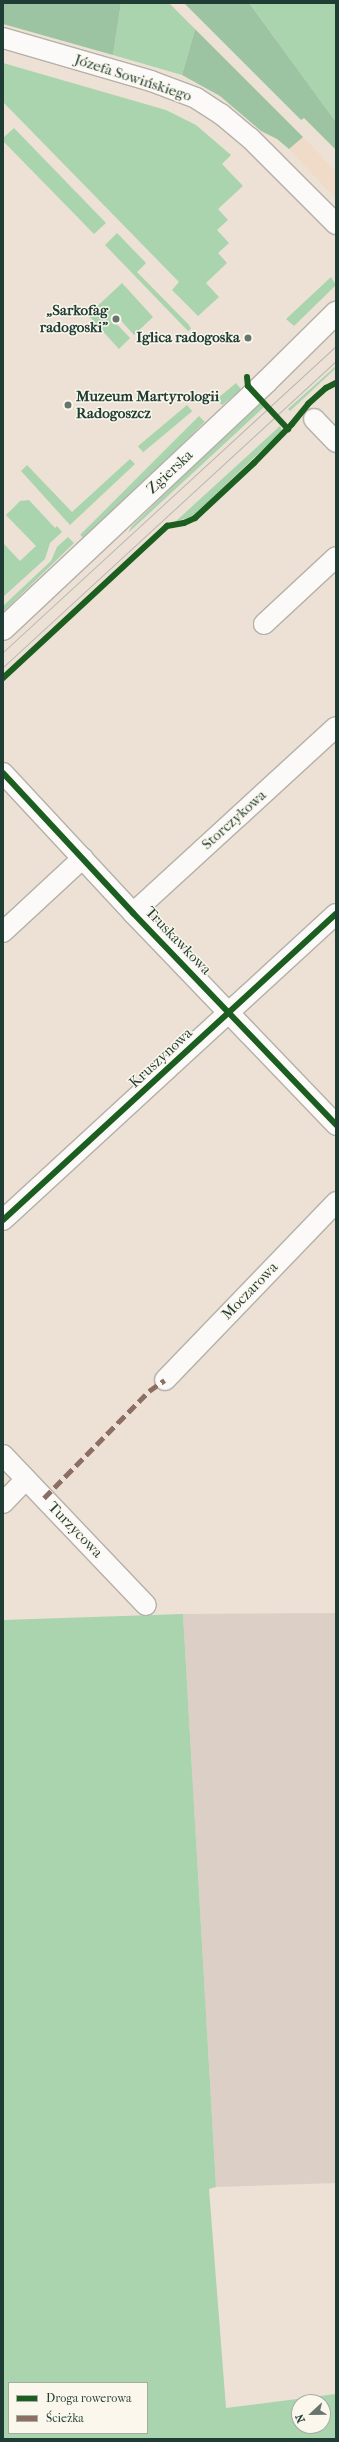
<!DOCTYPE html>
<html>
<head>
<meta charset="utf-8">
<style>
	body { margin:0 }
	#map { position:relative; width:339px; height:2442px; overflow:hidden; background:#ece1d4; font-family:"IM FELL French Canon",serif }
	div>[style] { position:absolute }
	.built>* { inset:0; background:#f0dac8 }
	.industrial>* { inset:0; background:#dccfc6 }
	.green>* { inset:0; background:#a9d4ae; transform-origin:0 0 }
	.forest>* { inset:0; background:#9dc4a2 }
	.roads { filter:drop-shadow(1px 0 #b5b1a8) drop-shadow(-1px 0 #b5b1a8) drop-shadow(0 1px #b5b1a8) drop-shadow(0 -1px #b5b1a8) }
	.street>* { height:20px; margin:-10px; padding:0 10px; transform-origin:10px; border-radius:10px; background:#fcfaf9 }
	.secondary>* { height:22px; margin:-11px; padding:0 11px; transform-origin:11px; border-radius:11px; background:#fcfaf9 }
	.tram>* { height:1px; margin:-0.5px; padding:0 0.5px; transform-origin:0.5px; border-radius:0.5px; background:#b3b5b2 }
	.quiet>* { height:5px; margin-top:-2.5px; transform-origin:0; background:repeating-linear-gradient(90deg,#8d6e63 0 10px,transparent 0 15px) }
	.cycleway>* { height:6px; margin:-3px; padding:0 3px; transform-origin:3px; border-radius:3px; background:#1b5e20 }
	.dots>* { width:11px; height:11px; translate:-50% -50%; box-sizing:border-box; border:2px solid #fbf7ec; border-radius:50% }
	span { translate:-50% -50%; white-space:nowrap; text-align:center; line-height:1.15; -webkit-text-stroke:3px #fbf7ec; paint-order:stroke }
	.street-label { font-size:15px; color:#1f3d34 }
	.poi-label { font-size:15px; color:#1f3d34; font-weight:700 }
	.right { translate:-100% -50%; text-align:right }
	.left { translate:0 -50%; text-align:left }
	.frame { position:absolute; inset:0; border:4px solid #1f3d34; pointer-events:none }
	.legend { position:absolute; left:8px; top:2382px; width:140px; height:52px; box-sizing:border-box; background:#fbf7ec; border:1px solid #a3ada2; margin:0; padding:5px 7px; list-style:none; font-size:12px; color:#1f3d34 }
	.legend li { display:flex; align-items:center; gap:8px; height:20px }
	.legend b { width:20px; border:1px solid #a3ada2 }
	.north { position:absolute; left:291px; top:2394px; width:40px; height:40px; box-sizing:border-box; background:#fbf7ec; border:1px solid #a3ada2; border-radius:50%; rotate:248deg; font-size:11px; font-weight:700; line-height:16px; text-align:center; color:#1f3d34 }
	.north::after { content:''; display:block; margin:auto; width:14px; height:18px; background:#67766c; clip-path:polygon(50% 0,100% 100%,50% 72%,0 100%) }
</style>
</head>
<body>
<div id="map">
	<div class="built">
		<div style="clip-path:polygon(303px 137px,336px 172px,336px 199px,289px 149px)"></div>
	</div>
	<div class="industrial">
		<div style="clip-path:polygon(336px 1613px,336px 2183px,216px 2187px,183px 1614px)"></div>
	</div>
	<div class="green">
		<div style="clip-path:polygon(121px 3px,169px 3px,195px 29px,182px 75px,113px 55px)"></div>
		<div style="clip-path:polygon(249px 3px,336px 3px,336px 122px)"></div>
		<div style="clip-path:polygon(3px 63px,166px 110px,196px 125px,231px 155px,222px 164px,243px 186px,218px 209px,228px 220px,217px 230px,229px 243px,218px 253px,227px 263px,206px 283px,219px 297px,198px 316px,172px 290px,179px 282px,3px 102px)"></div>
		<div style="clip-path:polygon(14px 128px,106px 223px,94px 234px,3px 141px,3px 138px)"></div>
		<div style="clip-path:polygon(117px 233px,146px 263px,137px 272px,189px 325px,191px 329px,188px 331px,105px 245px)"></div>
		<div style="clip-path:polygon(331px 277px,336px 285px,294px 326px,286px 319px)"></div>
		<div style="clip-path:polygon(122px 283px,153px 317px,134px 335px,116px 315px,112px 319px,130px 338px,119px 349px,88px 315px)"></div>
		<div style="clip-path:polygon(336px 366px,336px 368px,290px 411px,288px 409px)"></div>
		<div style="left:236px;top:383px;width:8px;height:25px;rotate:50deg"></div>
		<div style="clip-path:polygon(259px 402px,264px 407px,128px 533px,132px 526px)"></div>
		<div style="left:187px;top:405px;width:8px;height:64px;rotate:50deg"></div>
		<div style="left:199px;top:416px;width:8px;height:168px;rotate:45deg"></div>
		<div style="clip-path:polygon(280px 426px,282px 431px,193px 516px,175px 522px)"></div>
		<div style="clip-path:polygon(130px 459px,135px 464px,70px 525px,21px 471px,27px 465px,72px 512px)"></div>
		<div style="clip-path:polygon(29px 500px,55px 528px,57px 526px,62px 532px,50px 543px,45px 559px,3px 597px,3px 543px,20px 561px,36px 546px,6px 515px,20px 501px)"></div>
		<div style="clip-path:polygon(68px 537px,74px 543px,3px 612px,3px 606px,51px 561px,57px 547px)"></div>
		<div style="clip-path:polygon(evenodd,183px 1614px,216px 2187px,209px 2189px,226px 2408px,336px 2394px,336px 2439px,3px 2439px,3px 1620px,183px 1614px,9px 2383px,147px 2383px,147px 2433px,9px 2433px,9px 2383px,183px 1614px,299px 2402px,323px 2402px,323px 2426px,299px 2426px,299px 2402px)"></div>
	</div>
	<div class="forest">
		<div style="clip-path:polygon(3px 3px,121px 3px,113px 55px,3px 24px)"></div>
		<div style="clip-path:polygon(184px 3px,249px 3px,336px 122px,336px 150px,304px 118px,301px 120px)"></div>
		<div style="clip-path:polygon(195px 29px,303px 137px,289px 149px,277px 139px,261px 131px,220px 96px,182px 75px)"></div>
	</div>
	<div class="roads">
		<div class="street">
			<div style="left:3px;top:38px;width:154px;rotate:16.2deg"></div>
			<div style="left:151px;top:81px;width:48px;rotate:20.7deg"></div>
			<div style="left:196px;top:98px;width:30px;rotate:33deg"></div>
			<div style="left:221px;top:114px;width:38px;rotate:40deg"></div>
			<div style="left:250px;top:138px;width:122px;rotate:45deg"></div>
			<div style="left:314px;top:419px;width:32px;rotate:46deg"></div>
			<div style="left:264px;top:624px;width:98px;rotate:-42.9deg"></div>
			<div style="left:3px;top:773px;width:191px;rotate:47.1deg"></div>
			<div style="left:133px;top:913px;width:294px;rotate:46.2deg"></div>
			<div style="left:133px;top:913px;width:275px;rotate:-42.5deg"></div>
			<div style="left:3px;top:932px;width:109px;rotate:-42.8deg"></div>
			<div style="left:3px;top:1220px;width:452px;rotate:-42.6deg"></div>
			<div style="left:165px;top:1380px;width:247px;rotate:-46.1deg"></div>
			<div style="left:3px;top:1455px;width:207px;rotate:46.4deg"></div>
			<div style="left:3px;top:1503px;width:33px;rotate:-46deg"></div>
		</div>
		<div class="secondary">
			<div style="left:3px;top:629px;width:362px;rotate:-43.2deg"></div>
			<div style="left:267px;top:381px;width:97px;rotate:-44.6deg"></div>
		</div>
	</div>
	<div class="tram">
		<div style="left:3px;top:652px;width:452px;rotate:-42.6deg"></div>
		<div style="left:3px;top:667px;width:452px;rotate:-42.6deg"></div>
	</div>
	<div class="quiet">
		<div style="left:44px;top:1498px;width:150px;rotate:-45.5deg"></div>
		<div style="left:149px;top:1391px;width:19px;rotate:-35deg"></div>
	</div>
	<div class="cycleway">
		<div style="left:247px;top:377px;width:9px;rotate:84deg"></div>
		<div style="left:248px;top:386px;width:59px;rotate:47.1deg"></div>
		<div style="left:3px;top:678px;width:224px;rotate:-42.8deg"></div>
		<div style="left:167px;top:526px;width:17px;rotate:-10deg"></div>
		<div style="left:184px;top:523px;width:12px;rotate:-24deg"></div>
		<div style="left:195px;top:518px;width:81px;rotate:-43deg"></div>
		<div style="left:254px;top:463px;width:54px;rotate:-45.7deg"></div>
		<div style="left:292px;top:424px;width:26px;rotate:-51deg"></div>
		<div style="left:308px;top:404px;width:24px;rotate:-42deg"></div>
		<div style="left:326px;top:388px;width:11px;rotate:-27deg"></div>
		<div style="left:3px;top:773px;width:191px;rotate:47.1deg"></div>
		<div style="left:133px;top:913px;width:294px;rotate:46.2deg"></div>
		<div style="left:3px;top:1220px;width:452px;rotate:-42.6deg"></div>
	</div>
	<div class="dots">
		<div style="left:116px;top:319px;background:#67766c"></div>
		<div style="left:248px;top:338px;background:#67766c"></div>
		<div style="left:68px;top:405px;background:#67766c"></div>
	</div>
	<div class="street-label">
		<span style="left:133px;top:78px;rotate:18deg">Józefa Sowińskiego</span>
		<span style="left:170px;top:472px;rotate:-43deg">Zgierska</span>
		<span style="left:234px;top:820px;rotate:-42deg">Storczykowa</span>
		<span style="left:178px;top:941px;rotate:46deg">Truskawkowa</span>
		<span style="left:161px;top:1058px;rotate:-43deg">Kruszynowa</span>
		<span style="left:250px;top:1291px;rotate:-46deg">Moczarowa</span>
		<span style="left:75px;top:1530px;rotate:46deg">Turzycowa</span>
	</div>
	<div class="poi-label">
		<span class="right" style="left:108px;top:319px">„Sarkofag<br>radogoski”</span>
		<span class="right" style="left:240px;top:338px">Iglica radogoska</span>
		<span class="left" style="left:76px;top:405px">Muzeum Martyrologii<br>Radogoszcz</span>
	</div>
	<div class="frame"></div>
	<ul class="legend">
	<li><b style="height:5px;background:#1b5e20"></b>Droga rowerowa</li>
	<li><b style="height:5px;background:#8d6e63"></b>Ścieżka</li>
	</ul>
	<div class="north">N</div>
</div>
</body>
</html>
